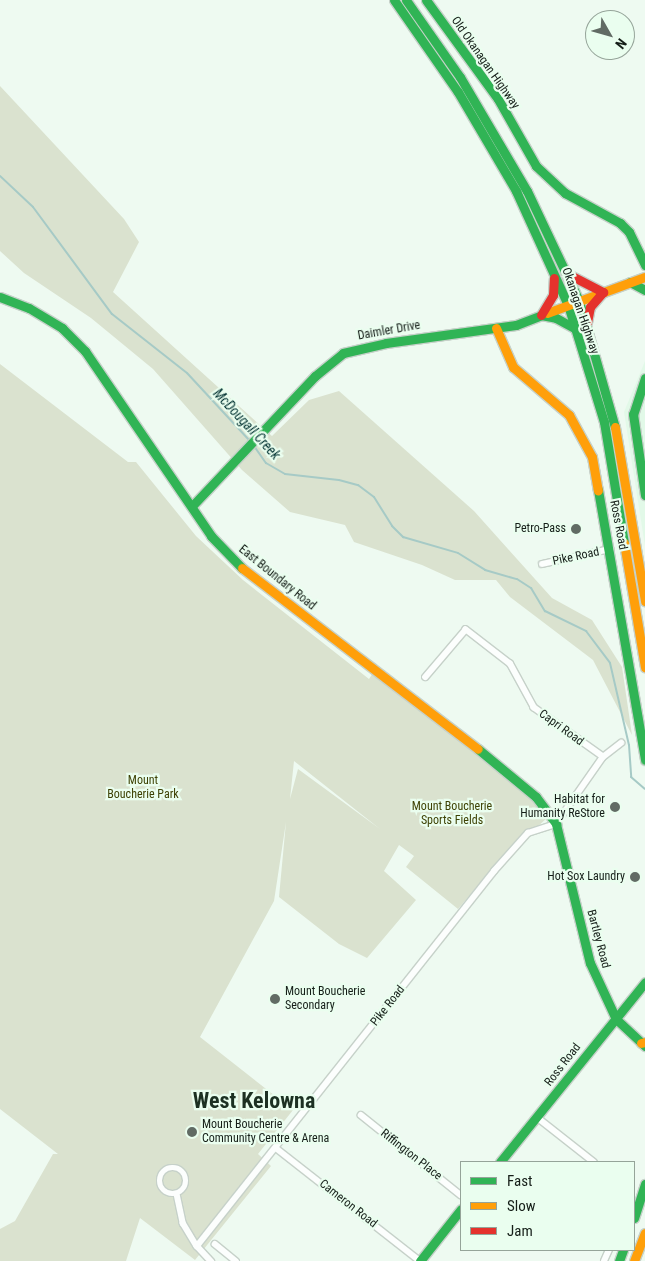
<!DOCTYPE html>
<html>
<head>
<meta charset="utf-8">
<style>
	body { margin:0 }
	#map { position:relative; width:645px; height:1261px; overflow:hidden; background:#eefaf1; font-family:"Roboto Condensed",sans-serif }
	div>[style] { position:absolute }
	.built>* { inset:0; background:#e2f9e8 }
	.green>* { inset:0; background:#dae2cf }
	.stream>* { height:2px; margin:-1px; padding:0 1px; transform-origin:1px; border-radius:1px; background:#a6cac6 }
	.roads { filter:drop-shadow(1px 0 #c6d1c9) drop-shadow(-1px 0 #c6d1c9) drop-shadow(0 1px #c6d1c9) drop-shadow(0 -1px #c6d1c9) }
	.street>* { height:5.5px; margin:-2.75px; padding:0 2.75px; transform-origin:2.75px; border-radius:2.75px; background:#fcfefd }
	.street>.ring { margin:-2.75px; padding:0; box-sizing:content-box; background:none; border:5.5px solid #fcfefd; border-radius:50% }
	.fast>* { height:9px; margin:-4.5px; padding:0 4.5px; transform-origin:4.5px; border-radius:4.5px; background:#30b455 }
	.slow>* { height:9px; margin:-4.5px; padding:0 4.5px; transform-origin:4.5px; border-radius:4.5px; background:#ff9f0a }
	.jam>* { height:9px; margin:-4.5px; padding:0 4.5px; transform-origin:4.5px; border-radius:4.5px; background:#e5322d }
	.dots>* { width:14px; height:14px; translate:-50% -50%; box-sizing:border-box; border:2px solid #eafeef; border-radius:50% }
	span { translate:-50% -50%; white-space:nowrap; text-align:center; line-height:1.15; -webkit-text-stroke:4.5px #eafeef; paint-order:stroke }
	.street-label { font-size:12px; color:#151e18 }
	.poi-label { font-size:12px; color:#151e18 }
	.right { translate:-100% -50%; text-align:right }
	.left { translate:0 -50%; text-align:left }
	.park-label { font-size:12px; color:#3d4103 }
	.water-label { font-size:14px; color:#033332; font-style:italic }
	.town-label { font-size:22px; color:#1c3022; font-weight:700 }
	.legend { position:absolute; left:460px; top:1161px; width:175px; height:90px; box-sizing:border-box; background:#eafeef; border:1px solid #95a499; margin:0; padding:6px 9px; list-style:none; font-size:15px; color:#151e18 }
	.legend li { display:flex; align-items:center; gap:10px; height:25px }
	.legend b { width:25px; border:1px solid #95a499 }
	.north { position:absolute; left:585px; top:10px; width:50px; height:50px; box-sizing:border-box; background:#eafeef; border:1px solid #95a499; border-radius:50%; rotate:128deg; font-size:14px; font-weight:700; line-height:20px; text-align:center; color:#151e18 }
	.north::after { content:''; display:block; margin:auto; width:18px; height:22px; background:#616b64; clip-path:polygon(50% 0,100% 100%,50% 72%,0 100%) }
</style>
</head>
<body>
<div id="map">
	<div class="built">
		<div style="clip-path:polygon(645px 361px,645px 546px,624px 412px)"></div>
	</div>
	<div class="green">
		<div style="clip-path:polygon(0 86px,124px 219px,139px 242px,113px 292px,272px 436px,309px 400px,339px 391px,474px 511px,552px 598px,592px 620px,622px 667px,632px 735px,593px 660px,510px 597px,496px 580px,455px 580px,422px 565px,354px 542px,345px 525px,290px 512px,242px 470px,153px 369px,91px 318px,24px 273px,0 251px)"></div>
		<div style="clip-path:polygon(evenodd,0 364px,128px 462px,136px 462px,196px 536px,243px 580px,369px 679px,377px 667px,509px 770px,548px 817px,493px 868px,458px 909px,406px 867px,414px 856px,399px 845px,384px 871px,416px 900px,367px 958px,339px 944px,279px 897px,286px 822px,274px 901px,200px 1037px,293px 1110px,258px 1154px,271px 1166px,195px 1260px,140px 1218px,126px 1261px,0 1261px,0 1229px,15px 1221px,53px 1154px,58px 1154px,0 1109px,0 364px,294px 761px,380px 829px,298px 769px,290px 799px,294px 761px)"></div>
	</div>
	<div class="stream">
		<div style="left:0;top:176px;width:45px;rotate:43.2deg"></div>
		<div style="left:33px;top:207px;width:133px;rotate:53.6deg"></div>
		<div style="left:112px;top:314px;width:95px;rotate:38.2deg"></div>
		<div style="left:187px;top:373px;width:91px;rotate:47.2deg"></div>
		<div style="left:254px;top:446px;width:21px;rotate:55deg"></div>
		<div style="left:266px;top:463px;width:22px;rotate:30deg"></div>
		<div style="left:285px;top:474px;width:54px;rotate:6.3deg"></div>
		<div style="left:339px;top:480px;width:20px;rotate:15deg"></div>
		<div style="left:358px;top:485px;width:20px;rotate:37deg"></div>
		<div style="left:374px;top:497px;width:34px;rotate:58deg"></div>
		<div style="left:392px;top:526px;width:16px;rotate:45deg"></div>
		<div style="left:403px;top:537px;width:57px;rotate:16.2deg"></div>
		<div style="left:458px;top:553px;width:32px;rotate:32deg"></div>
		<div style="left:485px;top:570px;width:33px;rotate:16deg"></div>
		<div style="left:517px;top:579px;width:17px;rotate:33deg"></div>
		<div style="left:531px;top:588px;width:27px;rotate:59deg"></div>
		<div style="left:545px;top:611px;width:46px;rotate:26deg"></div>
		<div style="left:586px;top:631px;width:40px;rotate:53deg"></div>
		<div style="left:610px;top:663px;width:84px;rotate:77deg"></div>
		<div style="left:629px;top:745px;width:32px;rotate:86deg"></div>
		<div style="left:631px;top:777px;width:18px;rotate:41deg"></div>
	</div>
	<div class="roads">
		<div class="street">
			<div style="left:542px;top:564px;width:70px;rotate:-12.4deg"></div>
			<div style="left:603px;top:757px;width:23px;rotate:-38deg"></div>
			<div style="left:361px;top:1115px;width:128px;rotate:38.7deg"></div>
			<div style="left:538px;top:1118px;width:71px;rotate:38.2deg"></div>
			<div style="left:276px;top:1148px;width:183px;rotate:38.1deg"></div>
			<div class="ring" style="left:160px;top:1168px;width:20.5px;height:20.5px"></div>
			<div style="left:177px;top:1194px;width:30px;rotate:78deg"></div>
			<div style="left:183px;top:1223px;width:27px;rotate:59deg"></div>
			<div style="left:197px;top:1246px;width:21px;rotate:47deg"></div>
			<div style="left:215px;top:1244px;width:27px;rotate:39deg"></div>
			<div style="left:197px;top:1246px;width:478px;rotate:-51.6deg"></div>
			<div style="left:494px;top:871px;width:51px;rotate:-48.2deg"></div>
			<div style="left:528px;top:833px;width:29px;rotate:-18deg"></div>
			<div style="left:556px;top:824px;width:82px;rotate:-55deg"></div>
			<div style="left:603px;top:757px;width:85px;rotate:-144.6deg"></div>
			<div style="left:534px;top:708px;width:50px;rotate:-118.6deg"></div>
			<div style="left:510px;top:664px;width:56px;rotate:-142.3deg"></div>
			<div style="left:466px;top:630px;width:62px;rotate:130.4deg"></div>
			<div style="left:604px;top:1261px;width:12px;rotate:-66deg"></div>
		</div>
		<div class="fast">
			<div style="left:394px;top:0;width:112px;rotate:55.2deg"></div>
			<div style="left:458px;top:92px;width:115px;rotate:59.6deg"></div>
			<div style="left:516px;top:191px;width:125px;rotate:65.5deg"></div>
			<div style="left:568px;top:305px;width:122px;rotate:72.9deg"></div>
			<div style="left:604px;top:422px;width:123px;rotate:80.6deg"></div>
			<div style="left:406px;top:0;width:94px;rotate:55deg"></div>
			<div style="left:460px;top:77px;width:132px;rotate:59.6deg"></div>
			<div style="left:527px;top:191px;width:122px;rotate:64.7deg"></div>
			<div style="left:579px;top:301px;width:131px;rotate:74.1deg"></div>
			<div style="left:426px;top:0;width:122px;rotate:54deg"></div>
			<div style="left:498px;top:99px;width:77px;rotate:60.4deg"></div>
			<div style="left:536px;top:166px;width:40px;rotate:43deg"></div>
			<div style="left:565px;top:193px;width:63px;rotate:28.6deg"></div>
			<div style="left:620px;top:223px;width:13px;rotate:45deg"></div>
			<div style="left:629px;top:232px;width:37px;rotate:64deg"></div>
			<div style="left:630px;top:282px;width:17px;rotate:28deg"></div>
			<div style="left:0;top:297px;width:31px;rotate:21deg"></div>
			<div style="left:29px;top:308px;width:39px;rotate:31deg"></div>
			<div style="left:62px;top:328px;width:33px;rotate:45deg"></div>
			<div style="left:85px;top:351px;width:224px;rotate:55.7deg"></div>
			<div style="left:211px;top:536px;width:45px;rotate:45.9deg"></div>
			<div style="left:541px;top:315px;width:15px;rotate:11deg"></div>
			<div style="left:556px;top:318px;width:21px;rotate:29deg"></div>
			<div style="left:645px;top:378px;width:38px;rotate:108deg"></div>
			<div style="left:633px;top:414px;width:82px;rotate:81.6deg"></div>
			<div style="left:598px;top:490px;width:274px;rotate:80.1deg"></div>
			<div style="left:193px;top:505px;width:178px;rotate:-46.6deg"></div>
			<div style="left:315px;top:376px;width:36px;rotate:-39deg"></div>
			<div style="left:343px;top:353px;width:44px;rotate:-13.1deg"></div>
			<div style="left:386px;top:343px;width:131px;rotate:-7.9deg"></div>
			<div style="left:516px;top:325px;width:33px;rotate:-21deg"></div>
			<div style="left:478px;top:749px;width:75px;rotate:39.6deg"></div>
			<div style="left:536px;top:797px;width:34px;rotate:53deg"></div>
			<div style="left:556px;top:824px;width:143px;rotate:76.3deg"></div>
			<div style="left:590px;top:963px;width:62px;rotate:65.1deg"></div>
			<div style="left:616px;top:1019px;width:40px;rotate:43deg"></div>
			<div style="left:500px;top:1162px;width:231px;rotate:-51.1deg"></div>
			<div style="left:634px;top:1218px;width:36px;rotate:-72deg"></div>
			<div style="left:420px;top:1261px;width:66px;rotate:-51.7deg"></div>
			<div style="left:619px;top:1261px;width:12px;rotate:-70deg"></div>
		</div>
		<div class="slow">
			<div style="left:547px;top:313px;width:104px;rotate:-20.2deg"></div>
			<div style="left:496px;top:328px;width:43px;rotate:66.4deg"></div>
			<div style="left:513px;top:367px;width:74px;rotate:40.6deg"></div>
			<div style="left:569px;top:415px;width:48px;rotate:61.3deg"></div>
			<div style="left:592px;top:457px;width:34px;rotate:80deg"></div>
			<div style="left:615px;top:427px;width:177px;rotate:80.2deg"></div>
			<div style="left:624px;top:543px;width:126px;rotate:80.4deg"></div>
			<div style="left:242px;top:568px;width:297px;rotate:37.5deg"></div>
			<div style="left:641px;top:1043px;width:4px;rotate:-14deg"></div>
			<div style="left:634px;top:1261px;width:30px;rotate:-69deg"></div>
		</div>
		<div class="jam">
			<div style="left:566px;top:273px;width:42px;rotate:27.2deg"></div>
			<div style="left:603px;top:292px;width:20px;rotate:131deg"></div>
			<div style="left:590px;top:307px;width:15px;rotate:101deg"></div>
			<div style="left:541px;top:315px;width:23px;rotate:-59deg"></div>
			<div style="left:553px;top:295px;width:17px;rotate:-87deg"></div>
		</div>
	</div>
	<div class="dots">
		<div style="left:576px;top:529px;background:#616b64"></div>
		<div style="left:615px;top:807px;background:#616b64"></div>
		<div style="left:635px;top:877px;background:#616b64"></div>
		<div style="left:275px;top:999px;background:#616b64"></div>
		<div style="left:192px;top:1132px;background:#616b64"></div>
	</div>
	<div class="street-label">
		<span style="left:485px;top:63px;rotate:55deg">Old Okanagan Highway</span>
		<span style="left:580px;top:311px;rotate:71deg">Okanagan Highway</span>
		<span style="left:389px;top:331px;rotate:-10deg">Daimler Drive</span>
		<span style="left:618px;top:525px;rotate:79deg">Ross Road</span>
		<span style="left:576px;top:557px;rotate:-12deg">Pike Road</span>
		<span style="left:277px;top:578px;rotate:39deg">East Boundary Road</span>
		<span style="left:561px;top:728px;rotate:36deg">Capri Road</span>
		<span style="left:598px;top:939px;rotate:75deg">Bartley Road</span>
		<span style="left:388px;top:1006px;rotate:-52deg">Pike Road</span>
		<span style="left:563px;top:1065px;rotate:-52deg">Ross Road</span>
		<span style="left:411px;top:1155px;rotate:38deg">Riffington Place</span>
		<span style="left:348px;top:1204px;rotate:38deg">Cameron Road</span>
	</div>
	<div class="poi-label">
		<span class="right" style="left:566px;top:529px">Petro-Pass</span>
		<span class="right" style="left:605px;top:807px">Habitat for<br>Humanity ReStore</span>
		<span class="right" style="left:625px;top:877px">Hot Sox Laundry</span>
		<span class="left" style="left:285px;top:999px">Mount Boucherie<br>Secondary</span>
		<span class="left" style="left:202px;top:1132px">Mount Boucherie<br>Community Centre &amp; Arena</span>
	</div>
	<div class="park-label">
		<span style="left:143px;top:788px">Mount<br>Boucherie Park</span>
		<span style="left:452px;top:814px">Mount Boucherie<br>Sports Fields</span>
	</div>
	<div class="water-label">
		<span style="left:247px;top:424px;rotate:47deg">McDougall Creek</span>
	</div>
	<div class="town-label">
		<span style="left:254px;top:1101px">West Kelowna</span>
	</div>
	<ul class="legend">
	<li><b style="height:6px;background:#30b455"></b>Fast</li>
	<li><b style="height:6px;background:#ff9f0a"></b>Slow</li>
	<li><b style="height:6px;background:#e5322d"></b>Jam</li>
	</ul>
	<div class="north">N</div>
</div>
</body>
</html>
